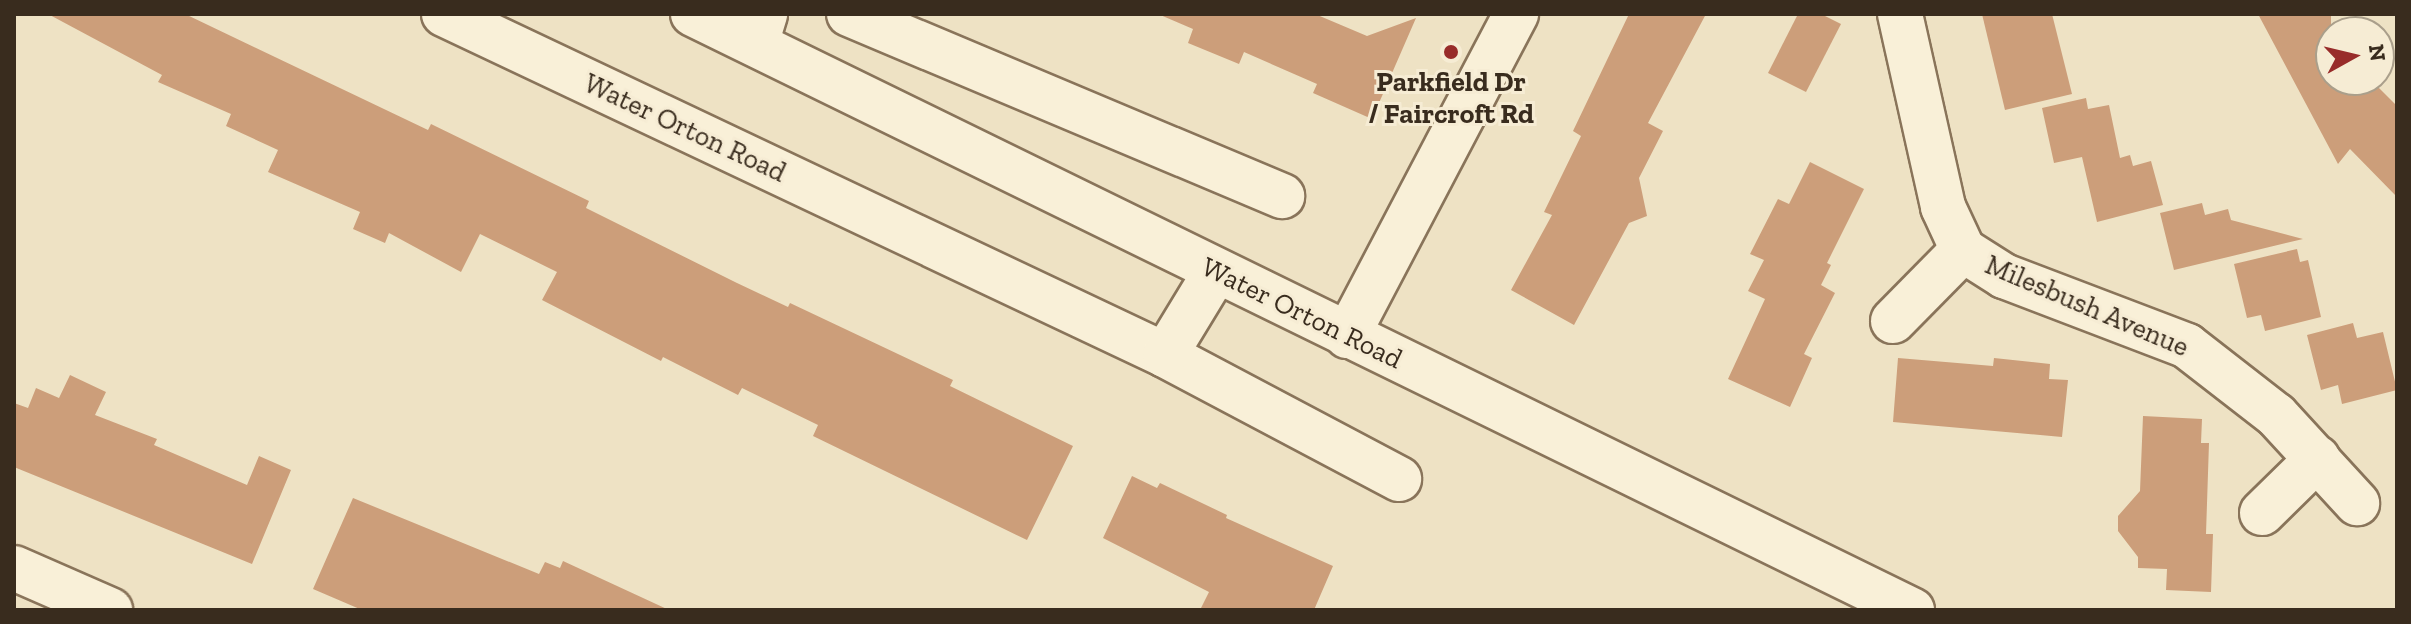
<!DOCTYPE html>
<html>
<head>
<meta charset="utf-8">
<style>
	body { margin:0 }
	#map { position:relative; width:2411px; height:624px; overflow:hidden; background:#eee2c4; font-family:"Zilla Slab",serif }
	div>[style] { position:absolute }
	.building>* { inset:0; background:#cc9e7a }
	.roads { filter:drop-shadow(2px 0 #89745a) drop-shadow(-2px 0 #89745a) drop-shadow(0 2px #89745a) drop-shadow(0 -2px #89745a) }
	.minor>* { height:44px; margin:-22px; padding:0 22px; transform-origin:22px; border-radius:22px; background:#f9f0d8 }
	.tertiary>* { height:44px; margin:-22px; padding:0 22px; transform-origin:22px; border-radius:22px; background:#f9f0d8 }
	.secondary>* { height:44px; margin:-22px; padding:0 22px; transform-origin:22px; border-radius:22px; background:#f9f0d8 }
	.dots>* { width:22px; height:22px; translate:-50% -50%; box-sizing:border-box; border:4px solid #f6ecd4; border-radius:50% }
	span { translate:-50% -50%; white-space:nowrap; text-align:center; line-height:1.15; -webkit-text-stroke:6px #f6ecd4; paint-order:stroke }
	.poi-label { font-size:28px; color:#392c1e; font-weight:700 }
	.street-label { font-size:28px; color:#392c1e }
	.frame { position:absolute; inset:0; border:16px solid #392c1e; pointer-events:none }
	.north { position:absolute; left:2315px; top:16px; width:80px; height:80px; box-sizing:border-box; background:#f6ecd4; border:2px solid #aa9f8b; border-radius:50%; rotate:82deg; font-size:22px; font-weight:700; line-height:32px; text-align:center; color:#392c1e }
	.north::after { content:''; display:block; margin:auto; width:28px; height:36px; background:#982c2a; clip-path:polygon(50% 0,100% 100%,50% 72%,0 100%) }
</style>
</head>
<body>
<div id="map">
	<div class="building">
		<div style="clip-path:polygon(48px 14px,185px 14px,428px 130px,431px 124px,589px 201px,586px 208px,737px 283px,788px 307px,790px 303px,953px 380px,950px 386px,1073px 446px,1027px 540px,813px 436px,818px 425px,742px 388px,738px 395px,663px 357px,661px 361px,542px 300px,557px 272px,480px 234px,461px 272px,389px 233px,385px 243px,353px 229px,360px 212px,268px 172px,278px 150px,226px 126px,231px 114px,158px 82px,162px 75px)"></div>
		<div style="clip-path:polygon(1158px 14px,1315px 14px,1367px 36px,1416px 18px,1372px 119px,1313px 93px,1317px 84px,1244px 52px,1239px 64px,1188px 43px,1193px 29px)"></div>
		<div style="clip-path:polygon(1629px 14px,1706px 14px,1648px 123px,1663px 131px,1639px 178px,1647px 216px,1629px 223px,1574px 325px,1511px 290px,1552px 215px,1544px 212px,1581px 136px,1573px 131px)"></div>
		<div style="clip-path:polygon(1798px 14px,1821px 14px,1841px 24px,1806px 92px,1768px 73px)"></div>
		<div style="clip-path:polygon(1982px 14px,2052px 14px,2072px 94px,2005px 110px)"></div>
		<div style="clip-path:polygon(2258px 14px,2331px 14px,2331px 80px,2371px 80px,2397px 106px,2397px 197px,2350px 149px,2338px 164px)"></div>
		<div style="clip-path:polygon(2086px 98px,2088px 109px,2109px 105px,2120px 158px,2130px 155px,2133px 166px,2151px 161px,2163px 205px,2097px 222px,2082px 157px,2054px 163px,2042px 108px)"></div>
		<div style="clip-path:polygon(1810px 162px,1864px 189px,1827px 263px,1831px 265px,1821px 285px,1835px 293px,1804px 354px,1812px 358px,1790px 407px,1728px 379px,1765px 299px,1748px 291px,1764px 260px,1750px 254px,1778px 199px,1789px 204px)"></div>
		<div style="clip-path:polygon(2202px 203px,2205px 215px,2228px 209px,2231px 220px,2303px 239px,2174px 270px,2160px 213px)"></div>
		<div style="clip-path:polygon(2297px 249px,2300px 262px,2308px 260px,2321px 317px,2265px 331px,2261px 315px,2247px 318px,2234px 264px)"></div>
		<div style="clip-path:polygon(2353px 323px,2357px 338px,2383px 332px,2397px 390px,2342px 404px,2338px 385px,2321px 390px,2307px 335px)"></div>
		<div style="clip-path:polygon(1898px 358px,1993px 366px,1994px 358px,2050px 364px,2049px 379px,2068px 380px,2062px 437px,1893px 422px)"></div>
		<div style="clip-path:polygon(70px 375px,106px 392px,95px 415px,157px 439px,154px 445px,247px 485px,259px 456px,291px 470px,252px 564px,14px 467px,14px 403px,28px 408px,36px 388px,59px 398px)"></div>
		<div style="clip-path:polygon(2143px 416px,2202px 419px,2201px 443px,2209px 443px,2206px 534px,2213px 534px,2211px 592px,2166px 590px,2167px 569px,2138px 568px,2138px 557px,2118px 531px,2118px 516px,2140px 491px)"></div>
		<div style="clip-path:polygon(1132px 476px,1157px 488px,1160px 483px,1227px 515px,1226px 518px,1333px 566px,1314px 610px,1200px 610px,1209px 592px,1103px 538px)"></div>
		<div style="clip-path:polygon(353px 498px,539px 574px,545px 562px,560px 568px,563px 561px,669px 610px,362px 610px,313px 589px)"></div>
	</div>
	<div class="roads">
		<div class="minor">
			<div style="left:444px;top:14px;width:798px;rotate:25.31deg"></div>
			<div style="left:1165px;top:355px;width:265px;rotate:27.9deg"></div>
			<div style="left:849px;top:14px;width:470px;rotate:22.8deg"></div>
			<div style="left:1900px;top:14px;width:198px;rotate:77.4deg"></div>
			<div style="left:1943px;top:207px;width:47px;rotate:65.1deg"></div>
			<div style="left:1963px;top:250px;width:49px;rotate:32.4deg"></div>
			<div style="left:2004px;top:276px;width:196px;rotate:20.9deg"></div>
			<div style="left:2187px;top:346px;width:113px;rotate:37.8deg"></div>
			<div style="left:2276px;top:415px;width:120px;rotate:47.4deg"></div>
			<div style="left:756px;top:44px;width:31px;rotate:-73deg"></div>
			<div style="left:1893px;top:321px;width:100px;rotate:-45.4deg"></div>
			<div style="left:1165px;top:355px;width:98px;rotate:-58.7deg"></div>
			<div style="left:2262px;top:513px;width:78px;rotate:-44.5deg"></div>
			<div style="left:14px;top:568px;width:105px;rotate:23.6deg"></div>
		</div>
		<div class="tertiary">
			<div style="left:1347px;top:336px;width:364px;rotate:-62.3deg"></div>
		</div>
		<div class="secondary">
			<div style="left:693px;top:14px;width:1357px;rotate:26.06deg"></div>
		</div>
	</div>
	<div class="dots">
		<div style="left:1451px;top:52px;background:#982c2a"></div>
	</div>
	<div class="poi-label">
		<span style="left:1451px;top:98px">Parkfield Dr<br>/ Faircroft Rd</span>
	</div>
	<div class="street-label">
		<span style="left:685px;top:128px;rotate:25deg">Water Orton Road</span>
		<span style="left:2087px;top:306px;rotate:23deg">Milesbush Avenue</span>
		<span style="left:1302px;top:313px;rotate:26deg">Water Orton Road</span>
	</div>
	<div class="frame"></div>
	<div class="north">N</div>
</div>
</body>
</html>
